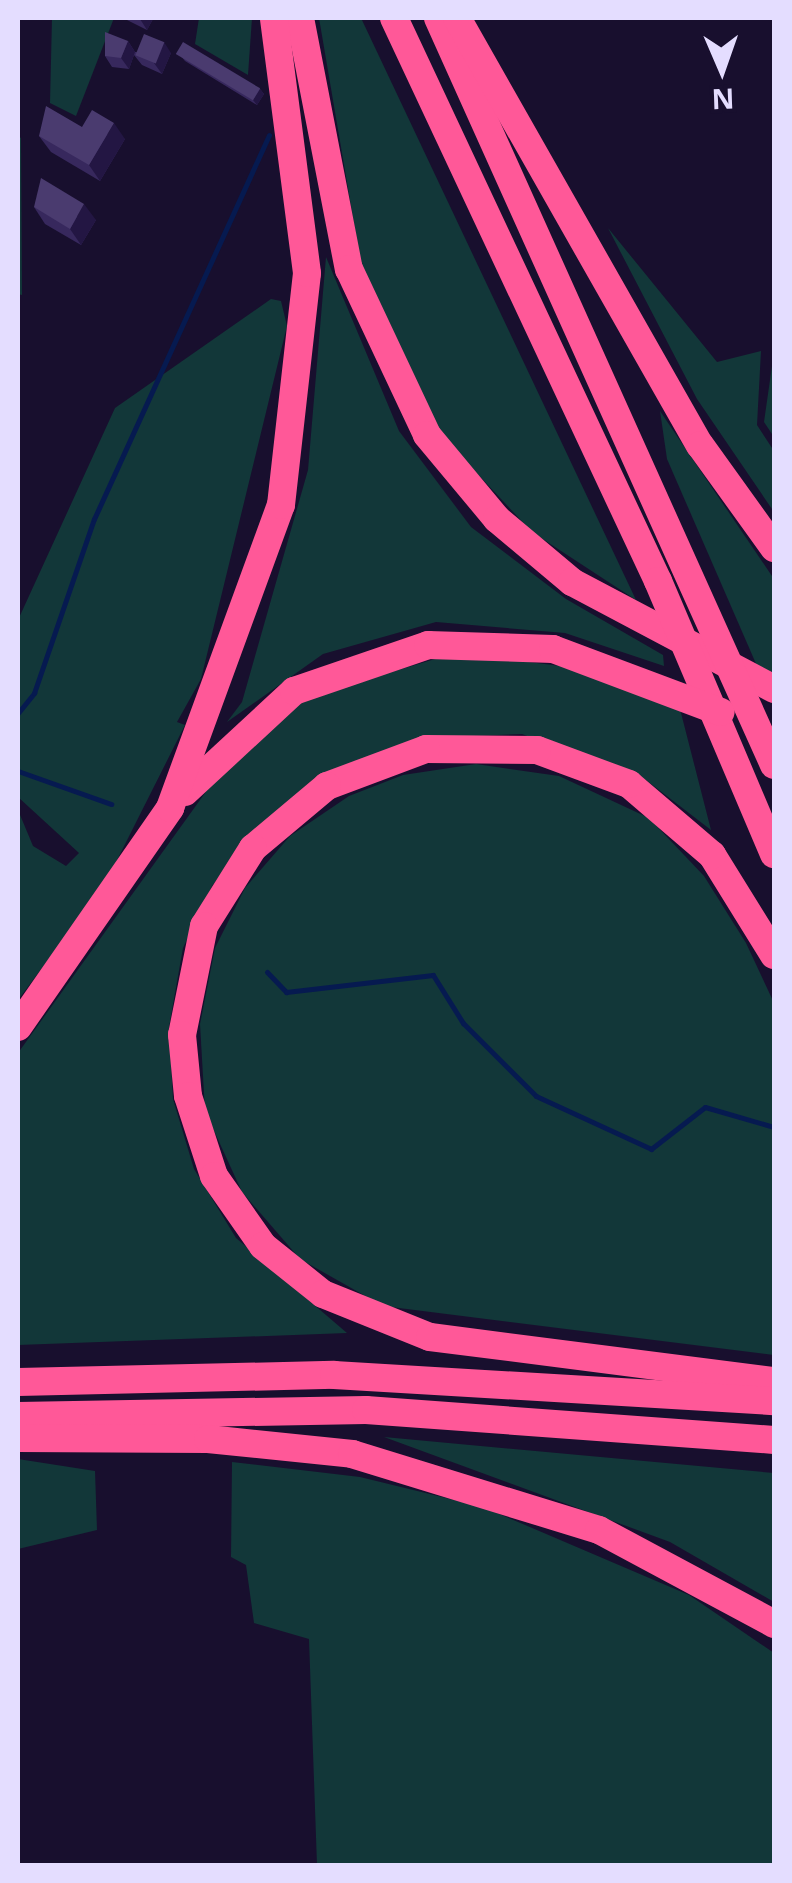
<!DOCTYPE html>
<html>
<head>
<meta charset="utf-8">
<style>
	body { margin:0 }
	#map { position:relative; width:792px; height:1883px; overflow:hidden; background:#180f2e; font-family:"Open Sans",sans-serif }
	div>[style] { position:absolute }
	.green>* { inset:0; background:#123739 }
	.stream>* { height:5px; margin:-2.5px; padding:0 2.5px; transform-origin:2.5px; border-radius:2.5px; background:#061a50 }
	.highway>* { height:28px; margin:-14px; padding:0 14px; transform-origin:14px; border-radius:14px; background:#ff5898 }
	.wall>* { inset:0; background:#37285d }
	.shaded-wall>* { inset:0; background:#231643 }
	.building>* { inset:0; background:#4a3b6f; transform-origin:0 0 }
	span { translate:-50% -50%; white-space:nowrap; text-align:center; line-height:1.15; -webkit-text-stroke:8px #180f2e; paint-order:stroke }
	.frame { position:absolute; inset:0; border:20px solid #e4ddff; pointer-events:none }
	.north { position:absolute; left:672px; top:20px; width:100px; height:100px; -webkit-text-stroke:8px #180f2e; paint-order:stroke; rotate:178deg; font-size:28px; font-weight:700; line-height:40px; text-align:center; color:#e4ddff }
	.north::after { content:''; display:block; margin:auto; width:35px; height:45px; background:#e4ddff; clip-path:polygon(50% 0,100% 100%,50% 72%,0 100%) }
</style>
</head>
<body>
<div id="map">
	<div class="green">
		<div style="clip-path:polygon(52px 18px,114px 18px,76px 116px,50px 103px)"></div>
		<div style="clip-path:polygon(199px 18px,252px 18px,248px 75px,195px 44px)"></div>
		<div style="clip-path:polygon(319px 18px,361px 18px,636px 600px,532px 532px,438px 432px,364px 282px)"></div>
		<div style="clip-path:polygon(18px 136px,21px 138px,22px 295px,18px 294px)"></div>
		<div style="clip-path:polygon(608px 228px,717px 362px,761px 351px,757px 425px,774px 451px,774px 512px,697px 399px)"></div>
		<div style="clip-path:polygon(326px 257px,399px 431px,471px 527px,566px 599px,663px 655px,664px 666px,565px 633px,436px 622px,323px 654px,227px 722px,242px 702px,308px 470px)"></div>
		<div style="clip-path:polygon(271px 299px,281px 301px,287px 326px,201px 679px,177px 722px,185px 725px,105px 884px,18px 1000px,18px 810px,33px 846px,66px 866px,79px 853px,18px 797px,18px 620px,115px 408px)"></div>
		<div style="clip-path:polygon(774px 352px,774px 437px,764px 422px)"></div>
		<div style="clip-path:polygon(660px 411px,774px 579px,774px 675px,757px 666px,667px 459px)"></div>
		<div style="clip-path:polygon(455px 653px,585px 669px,680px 709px,711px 830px,646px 780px,522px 734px,423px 738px,313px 781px,257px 827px,212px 886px,183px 948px,169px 1027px,173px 1099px,194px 1169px,236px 1238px,347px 1333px,18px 1345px,18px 1053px,223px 768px,305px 698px)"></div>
		<div style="clip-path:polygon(476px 764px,559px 776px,649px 818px,704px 876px,746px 943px,774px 1003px,774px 1355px,383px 1306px,300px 1259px,242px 1192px,205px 1111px,200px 1024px,215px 948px,245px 888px,290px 836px,349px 796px,403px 775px)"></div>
		<div style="clip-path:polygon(384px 1437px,774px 1473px,774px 1602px,670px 1542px)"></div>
		<div style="clip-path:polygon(18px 1459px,95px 1471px,97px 1530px,18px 1549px)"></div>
		<div style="clip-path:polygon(232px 1462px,360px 1477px,483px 1507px,689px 1595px,774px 1653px,774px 1865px,317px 1865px,309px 1639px,254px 1623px,246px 1565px,231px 1557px)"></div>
	</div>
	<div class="stream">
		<div style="left:18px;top:713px;width:26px;rotate:-51deg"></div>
		<div style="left:34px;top:693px;width:184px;rotate:-71deg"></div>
		<div style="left:94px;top:519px;width:422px;rotate:-65.5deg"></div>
		<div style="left:18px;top:771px;width:99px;rotate:19.5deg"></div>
		<div style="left:267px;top:972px;width:28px;rotate:46deg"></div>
		<div style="left:286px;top:992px;width:148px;rotate:-6.6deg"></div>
		<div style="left:433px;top:975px;width:57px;rotate:58deg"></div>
		<div style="left:463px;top:1023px;width:103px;rotate:45deg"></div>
		<div style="left:536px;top:1096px;width:127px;rotate:24.7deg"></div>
		<div style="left:651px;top:1149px;width:68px;rotate:-37.9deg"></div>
		<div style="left:705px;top:1107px;width:72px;rotate:16.2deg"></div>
	</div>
	<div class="highway">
		<div style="left:300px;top:18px;width:256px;rotate:79deg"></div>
		<div style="left:349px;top:269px;width:183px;rotate:64.8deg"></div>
		<div style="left:427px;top:435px;width:109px;rotate:50.2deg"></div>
		<div style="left:497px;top:519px;width:98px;rotate:40deg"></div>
		<div style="left:572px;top:582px;width:229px;rotate:27.9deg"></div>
		<div style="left:394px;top:18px;width:622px;rotate:64.88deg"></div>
		<div style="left:658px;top:581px;width:297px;rotate:67deg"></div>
		<div style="left:438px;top:18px;width:819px;rotate:65.78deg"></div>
		<div style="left:457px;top:18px;width:491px;rotate:60.4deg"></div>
		<div style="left:700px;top:445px;width:127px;rotate:54.3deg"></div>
		<div style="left:185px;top:792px;width:149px;rotate:-42.8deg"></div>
		<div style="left:294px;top:691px;width:142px;rotate:-18.9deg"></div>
		<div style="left:428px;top:645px;width:125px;rotate:1.8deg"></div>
		<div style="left:553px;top:649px;width:179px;rotate:20.6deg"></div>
		<div style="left:774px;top:955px;width:118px;rotate:-121.8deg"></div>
		<div style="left:712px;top:855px;width:109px;rotate:-139.5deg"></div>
		<div style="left:629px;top:784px;width:98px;rotate:-159.7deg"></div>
		<div style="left:537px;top:750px;width:111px;rotate:-179.5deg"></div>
		<div style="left:426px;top:749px;width:106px;rotate:159.5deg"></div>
		<div style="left:327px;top:786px;width:97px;rotate:140deg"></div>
		<div style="left:253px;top:848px;width:92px;rotate:122.1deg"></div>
		<div style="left:204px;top:926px;width:111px;rotate:101.4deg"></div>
		<div style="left:182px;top:1035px;width:61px;rotate:84.4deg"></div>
		<div style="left:188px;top:1096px;width:84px;rotate:72deg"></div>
		<div style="left:214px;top:1176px;width:85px;rotate:55deg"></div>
		<div style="left:263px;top:1246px;width:77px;rotate:38.7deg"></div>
		<div style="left:323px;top:1294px;width:115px;rotate:21.9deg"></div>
		<div style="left:430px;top:1337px;width:347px;rotate:7.3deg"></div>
		<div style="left:18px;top:1027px;width:267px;rotate:-55.2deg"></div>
		<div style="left:170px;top:808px;width:323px;rotate:-69.9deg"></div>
		<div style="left:281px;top:505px;width:233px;rotate:-83.6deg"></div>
		<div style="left:307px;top:273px;width:257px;rotate:-97.4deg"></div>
		<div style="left:18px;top:1382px;width:316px;rotate:-1.3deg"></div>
		<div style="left:334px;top:1375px;width:441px;rotate:3.4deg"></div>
		<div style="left:18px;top:1416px;width:348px;rotate:-1deg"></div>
		<div style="left:366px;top:1410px;width:409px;rotate:4.2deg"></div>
		<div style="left:18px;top:1438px;width:190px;rotate:0.3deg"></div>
		<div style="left:208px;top:1439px;width:145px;rotate:5.9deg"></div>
		<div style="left:352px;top:1454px;width:258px;rotate:17.1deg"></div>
		<div style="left:599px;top:1530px;width:199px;rotate:28.2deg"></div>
	</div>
	<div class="wall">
		<div style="clip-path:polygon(123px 18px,152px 18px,153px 19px,147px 30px)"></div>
		<div style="clip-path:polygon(128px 41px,135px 52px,171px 53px,162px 74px,142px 65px,134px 55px,129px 69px,112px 67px,105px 56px)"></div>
		<div style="clip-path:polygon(181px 56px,260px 89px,264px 94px,257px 105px,185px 61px)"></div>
		<div style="clip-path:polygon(82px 127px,125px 139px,100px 181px,51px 152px,39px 136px)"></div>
		<div style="clip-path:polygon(34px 207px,96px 220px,81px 245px,45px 224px)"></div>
	</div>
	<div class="shaded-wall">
		<div style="clip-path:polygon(140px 18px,153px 19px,147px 30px,140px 19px)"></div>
		<div style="clip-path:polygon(128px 41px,135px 52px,129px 69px,121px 58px)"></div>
		<div style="clip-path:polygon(164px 42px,171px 53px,162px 74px,154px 63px)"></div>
		<div style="clip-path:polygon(260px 89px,264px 94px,257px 105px,253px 100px)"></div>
		<div style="clip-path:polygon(114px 123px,125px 139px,100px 181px,89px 165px)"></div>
		<div style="clip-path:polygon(84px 204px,96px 220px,81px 245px,70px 229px)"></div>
	</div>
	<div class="building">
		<div style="clip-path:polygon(105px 32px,128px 41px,121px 58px,105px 56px)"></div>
		<div style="left:144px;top:34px;width:22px;height:23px;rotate:22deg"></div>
		<div style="left:183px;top:42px;width:90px;height:14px;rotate:31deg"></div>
		<div style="clip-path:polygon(46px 106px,82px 127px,92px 110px,114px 123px,89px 165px,39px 136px)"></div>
		<div style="clip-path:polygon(41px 178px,84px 204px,70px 229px,34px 207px)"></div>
	</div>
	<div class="frame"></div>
	<div class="north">N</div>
</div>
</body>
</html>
